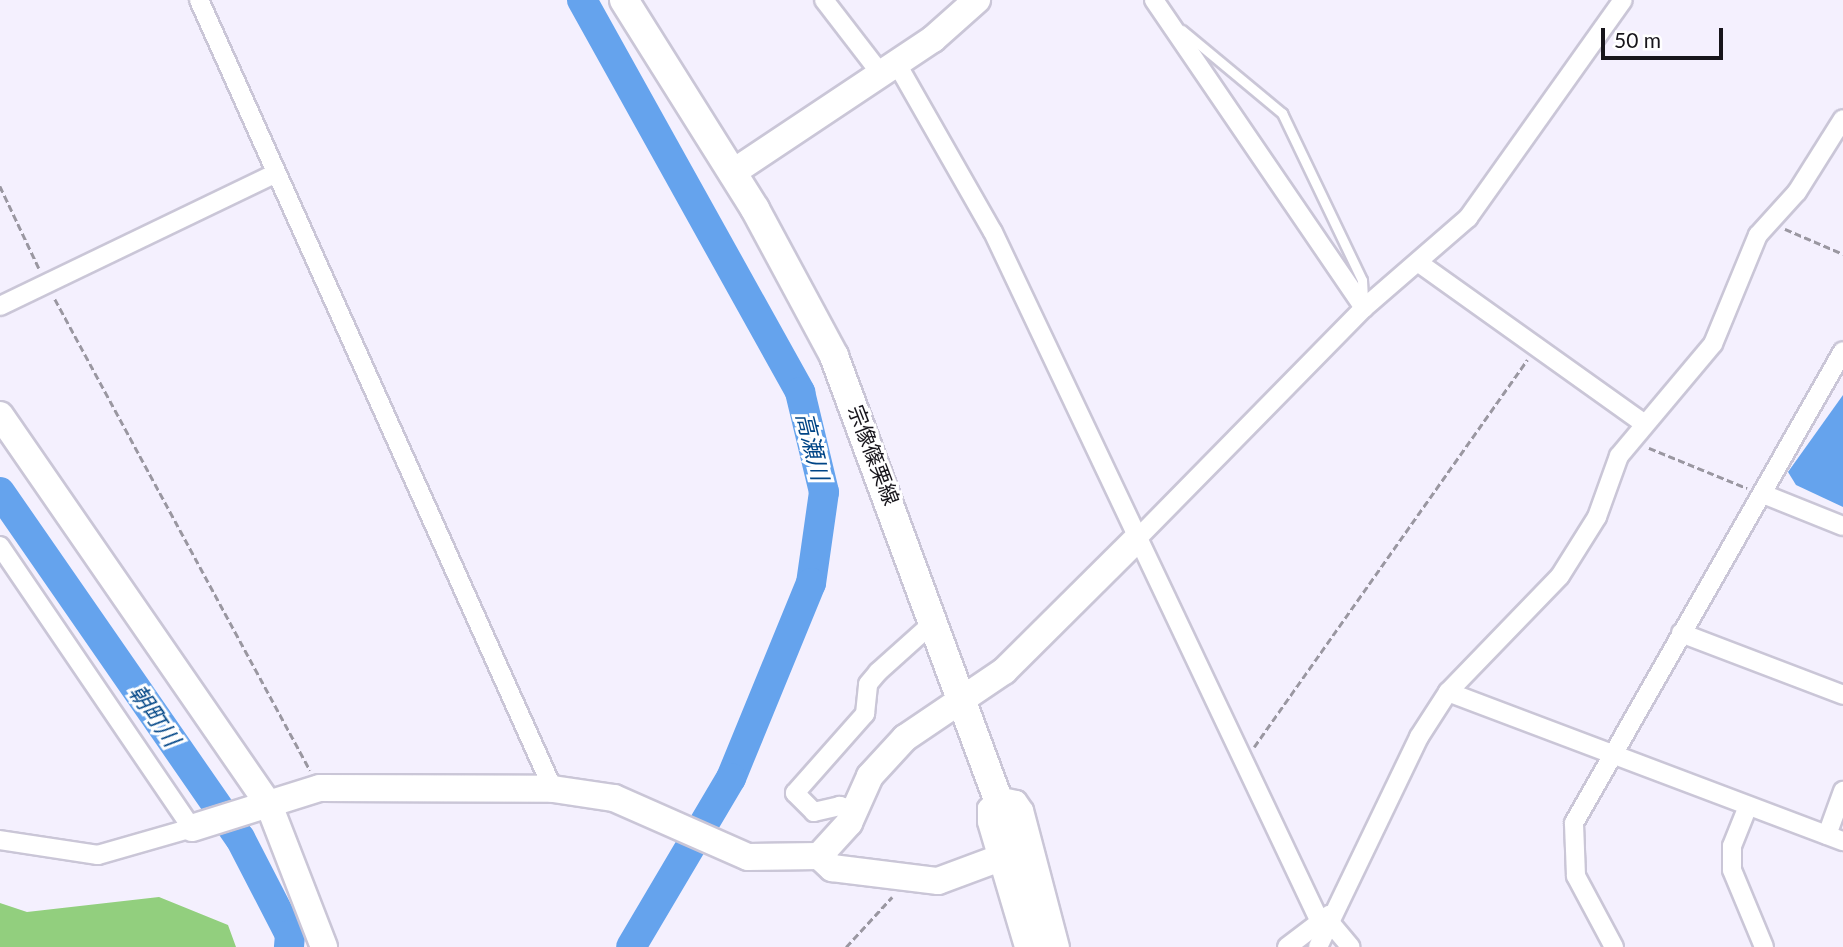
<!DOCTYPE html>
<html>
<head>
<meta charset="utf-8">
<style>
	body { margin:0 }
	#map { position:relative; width:1843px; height:947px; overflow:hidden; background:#f4f0fe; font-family:Lato,"Noto Sans JP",sans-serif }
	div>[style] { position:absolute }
	.forest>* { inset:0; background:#92cf7e }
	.water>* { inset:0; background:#65a3ed }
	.river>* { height:30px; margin:-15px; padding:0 15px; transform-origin:15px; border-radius:15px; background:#65a3ed }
	.path>* { height:2.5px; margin-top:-1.25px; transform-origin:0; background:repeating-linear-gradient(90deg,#9a97a1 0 7px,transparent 0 10.5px) }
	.roads { filter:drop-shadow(2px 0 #cac6d7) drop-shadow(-2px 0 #cac6d7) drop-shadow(0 2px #cac6d7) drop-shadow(0 -2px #cac6d7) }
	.lane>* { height:9px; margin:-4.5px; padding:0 4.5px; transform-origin:4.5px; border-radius:4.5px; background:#fff }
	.street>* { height:18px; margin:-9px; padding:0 9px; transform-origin:9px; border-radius:9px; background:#fff }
	.secondary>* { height:26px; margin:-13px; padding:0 13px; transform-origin:13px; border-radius:13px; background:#fff }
	.primary>* { height:28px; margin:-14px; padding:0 14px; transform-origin:14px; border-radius:14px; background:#fff }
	span { translate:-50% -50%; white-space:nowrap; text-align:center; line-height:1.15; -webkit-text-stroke:6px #fff; paint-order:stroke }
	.street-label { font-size:21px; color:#17151b }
	.water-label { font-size:23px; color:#004586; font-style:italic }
	.scale { position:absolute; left:1601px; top:28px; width:122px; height:32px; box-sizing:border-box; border:4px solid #17151b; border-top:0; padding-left:9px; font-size:21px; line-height:24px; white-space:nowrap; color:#17151b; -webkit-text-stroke:5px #fff; paint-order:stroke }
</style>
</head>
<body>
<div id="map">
	<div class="forest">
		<div style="clip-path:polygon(159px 897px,228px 925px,236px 947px,0 947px,0 903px,27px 912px)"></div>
	</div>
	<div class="water">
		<div style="clip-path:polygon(1843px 395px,1843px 507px,1796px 485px,1788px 472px)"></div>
	</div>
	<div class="river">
		<div style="left:582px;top:0;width:449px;rotate:60.9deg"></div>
		<div style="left:800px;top:392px;width:103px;rotate:76.5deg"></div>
		<div style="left:824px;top:492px;width:92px;rotate:98.1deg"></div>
		<div style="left:811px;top:583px;width:211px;rotate:112.3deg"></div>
		<div style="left:731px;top:778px;width:196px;rotate:120.6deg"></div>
		<div style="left:0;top:492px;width:421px;rotate:55.3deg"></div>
		<div style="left:240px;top:838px;width:109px;rotate:62.7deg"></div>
		<div style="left:290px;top:935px;width:12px;rotate:95deg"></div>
	</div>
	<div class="path">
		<div style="left:0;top:186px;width:91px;rotate:64.6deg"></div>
		<div style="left:1785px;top:229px;width:63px;rotate:23.3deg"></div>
		<div style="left:55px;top:299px;width:536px;rotate:61.57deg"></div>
		<div style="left:1649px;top:448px;width:106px;rotate:22.2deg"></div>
		<div style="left:1254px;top:747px;width:474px;rotate:-54.8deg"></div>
		<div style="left:846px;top:947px;width:68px;rotate:-47.4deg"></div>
	</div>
	<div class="roads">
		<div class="lane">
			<div style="left:1182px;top:30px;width:130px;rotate:39.7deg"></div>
			<div style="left:1282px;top:113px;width:185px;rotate:64.4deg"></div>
			<div style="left:1362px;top:280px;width:20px;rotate:87deg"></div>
		</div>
		<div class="street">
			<div style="left:199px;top:0;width:865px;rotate:65.84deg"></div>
			<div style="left:824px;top:0;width:93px;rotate:52.4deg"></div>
			<div style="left:1154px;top:0;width:373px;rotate:55.7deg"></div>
			<div style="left:897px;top:64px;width:193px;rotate:60.3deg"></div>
			<div style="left:993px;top:232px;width:764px;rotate:64.64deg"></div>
			<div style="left:1419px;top:263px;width:277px;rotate:35.5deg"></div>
			<div style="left:0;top:306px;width:306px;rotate:-25.7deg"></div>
			<div style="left:1763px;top:494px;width:86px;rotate:21.8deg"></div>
			<div style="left:1134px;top:542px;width:328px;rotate:-45.5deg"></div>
			<div style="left:1364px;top:308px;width:138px;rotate:-40.9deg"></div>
			<div style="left:1468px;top:218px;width:267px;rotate:-54.6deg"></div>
			<div style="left:0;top:546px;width:341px;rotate:55.8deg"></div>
			<div style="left:192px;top:828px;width:98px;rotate:164deg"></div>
			<div style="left:98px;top:855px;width:99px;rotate:-171.3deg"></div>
			<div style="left:1681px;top:633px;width:173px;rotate:20.9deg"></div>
			<div style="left:1448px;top:692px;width:422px;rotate:20.7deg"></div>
			<div style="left:1748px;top:806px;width:43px;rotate:111.8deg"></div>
			<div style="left:1732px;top:846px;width:24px;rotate:90deg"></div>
			<div style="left:1732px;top:870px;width:83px;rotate:67.4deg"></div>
			<div style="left:854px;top:810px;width:15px;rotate:-164deg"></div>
			<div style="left:840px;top:806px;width:27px;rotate:167deg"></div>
			<div style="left:814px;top:812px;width:27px;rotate:-135deg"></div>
			<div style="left:795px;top:793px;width:106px;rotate:-48.5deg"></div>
			<div style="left:865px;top:714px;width:30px;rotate:-84deg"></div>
			<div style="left:868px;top:684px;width:16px;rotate:-50deg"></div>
			<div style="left:878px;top:672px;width:78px;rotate:-41.9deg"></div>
			<div style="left:1827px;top:835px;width:47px;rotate:-70deg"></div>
			<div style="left:1328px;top:920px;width:35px;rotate:50deg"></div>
			<div style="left:1024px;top:947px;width:130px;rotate:-106.5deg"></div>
			<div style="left:987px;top:822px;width:14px;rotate:-90deg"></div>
			<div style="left:987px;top:808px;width:16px;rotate:-47deg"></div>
			<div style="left:998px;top:796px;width:19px;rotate:12deg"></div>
			<div style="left:1017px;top:800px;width:12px;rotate:55deg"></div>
			<div style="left:1024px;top:810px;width:142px;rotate:75.3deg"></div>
			<div style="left:1287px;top:947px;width:53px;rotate:-37.3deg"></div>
			<div style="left:1318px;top:947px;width:233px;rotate:-64.3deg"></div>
			<div style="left:1419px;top:737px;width:54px;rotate:-57.2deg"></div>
			<div style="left:1448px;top:692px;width:161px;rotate:-46deg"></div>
			<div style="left:1560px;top:576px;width:70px;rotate:-57.9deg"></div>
			<div style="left:1597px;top:517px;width:65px;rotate:-70.2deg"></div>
			<div style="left:1619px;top:456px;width:146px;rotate:-50deg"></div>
			<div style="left:1713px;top:344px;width:118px;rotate:-67.6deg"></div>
			<div style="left:1758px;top:235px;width:58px;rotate:-47.8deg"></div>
			<div style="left:1797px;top:192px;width:86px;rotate:-57.8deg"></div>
			<div style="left:1614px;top:947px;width:81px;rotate:-118.2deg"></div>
			<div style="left:1576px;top:876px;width:53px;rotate:-92.2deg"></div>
			<div style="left:1574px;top:823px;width:543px;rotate:-60.32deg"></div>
		</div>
		<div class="secondary">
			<div style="left:732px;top:173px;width:242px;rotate:-33.7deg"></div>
			<div style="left:933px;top:39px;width:59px;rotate:-41.6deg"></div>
			<div style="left:0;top:415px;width:474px;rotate:55.4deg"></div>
			<div style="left:269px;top:805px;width:152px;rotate:68.8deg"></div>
			<div style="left:192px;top:828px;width:134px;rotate:-17.4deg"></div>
			<div style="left:320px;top:788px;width:233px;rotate:0.2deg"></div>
			<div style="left:553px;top:789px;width:62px;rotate:8.4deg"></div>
			<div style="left:614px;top:798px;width:146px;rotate:23.8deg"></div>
			<div style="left:748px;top:857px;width:71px;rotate:-0.8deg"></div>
			<div style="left:819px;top:856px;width:45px;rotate:-47.7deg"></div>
			<div style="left:849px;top:823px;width:51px;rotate:-65.9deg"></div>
			<div style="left:870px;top:776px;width:52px;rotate:-47.4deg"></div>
			<div style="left:905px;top:738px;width:120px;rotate:-34.1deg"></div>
			<div style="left:1004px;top:671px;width:183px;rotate:-44.8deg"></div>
			<div style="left:819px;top:856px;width:18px;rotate:43deg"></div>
			<div style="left:832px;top:868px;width:107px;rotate:7deg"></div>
			<div style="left:938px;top:881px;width:66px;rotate:-20.4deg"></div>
		</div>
		<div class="primary">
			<div style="left:624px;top:0;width:247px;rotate:57.9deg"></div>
			<div style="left:755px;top:209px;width:167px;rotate:61.7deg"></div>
			<div style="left:834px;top:356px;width:498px;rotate:69.7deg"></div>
			<div style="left:1007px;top:823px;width:129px;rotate:74.7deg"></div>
		</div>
	</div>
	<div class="street-label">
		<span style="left:874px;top:455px;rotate:69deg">宗像篠栗線</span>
	</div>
	<div class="water-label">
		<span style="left:813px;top:446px;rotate:76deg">高瀬川</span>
		<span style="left:155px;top:715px;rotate:55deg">朝町川</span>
	</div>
	<div class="scale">50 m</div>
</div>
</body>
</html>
